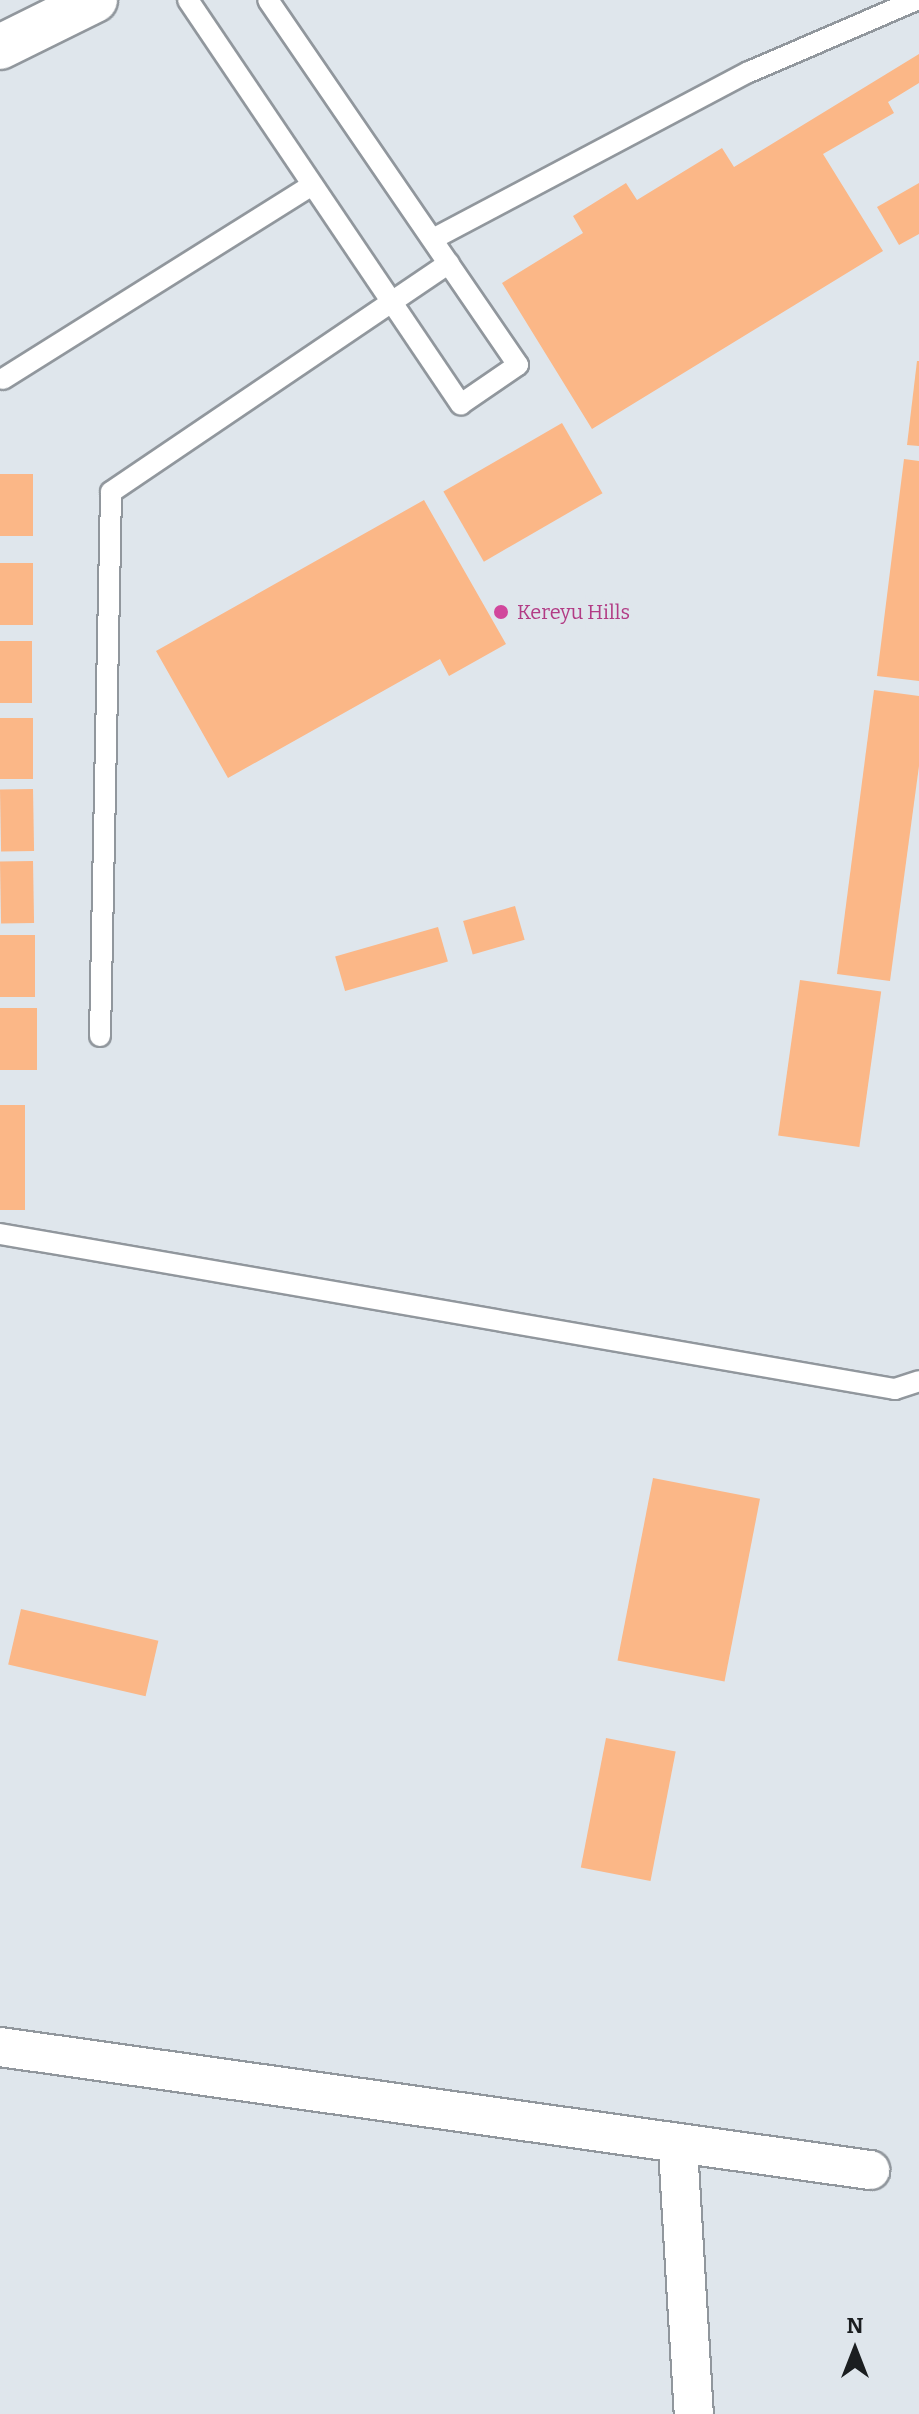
<!DOCTYPE html>
<html>
<head>
<meta charset="utf-8">
<style>
	body { margin:0 }
	#map { position:relative; width:919px; height:2414px; overflow:hidden; background:#dfe6ec; font-family:Bitter,serif }
	div>[style] { position:absolute }
	.building>* { inset:0; background:#fbb787; transform-origin:0 0 }
	.roads { filter:drop-shadow(2px 0 #91979d) drop-shadow(-2px 0 #91979d) drop-shadow(0 2px #91979d) drop-shadow(0 -2px #91979d) }
	.service>* { height:20px; margin:-10px; padding:0 10px; transform-origin:10px; border-radius:10px; background:#fff }
	.minor>* { height:38px; margin:-19px; padding:0 19px; transform-origin:19px; border-radius:19px; background:#fff }
	.primary>* { height:44px; margin:-22px; padding:0 22px; transform-origin:22px; border-radius:22px; background:#fff }
	.dots>* { width:22px; height:22px; translate:-50% -50%; box-sizing:border-box; border:4px solid #dfe6ec; border-radius:50% }
	span { translate:-50% -50%; white-space:nowrap; text-align:center; line-height:1.15; -webkit-text-stroke:8px #dfe6ec; paint-order:stroke }
	.hotel-label { font-size:20px; color:#b23c85 }
	.left { translate:0 -50%; text-align:left }
	.north { position:absolute; left:815px; top:2310px; width:80px; height:80px; -webkit-text-stroke:6px #dfe6ec; paint-order:stroke; rotate:0deg; font-size:22px; font-weight:700; line-height:32px; text-align:center; color:#1b1e20 }
	.north::after { content:''; display:block; margin:auto; width:28px; height:36px; background:#1b1e20; clip-path:polygon(50% 0,100% 100%,50% 72%,0 100%) }
</style>
</head>
<body>
<div id="map">
	<div class="building">
		<div style="clip-path:polygon(919px 54px,919px 83px,888px 102px,894px 113px,823px 154px,883px 251px,592px 429px,502px 283px,583px 233px,573px 216px,626px 183px,637px 200px,722px 148px,734px 167px)"></div>
		<div style="clip-path:polygon(919px 183px,919px 234px,899px 245px,877px 207px)"></div>
		<div style="clip-path:polygon(917px 361px,919px 361px,919px 446px,907px 445px)"></div>
		<div style="left:562px;top:423px;width:81px;height:137px;rotate:60deg"></div>
		<div style="clip-path:polygon(904px 459px,919px 461px,919px 681px,877px 676px)"></div>
		<div style="left:0;top:474px;width:33px;height:62px"></div>
		<div style="clip-path:polygon(424px 500px,506px 644px,449px 676px,440px 659px,228px 778px,156px 651px)"></div>
		<div style="left:0;top:563px;width:33px;height:62px"></div>
		<div style="left:0;top:641px;width:32px;height:62px"></div>
		<div style="clip-path:polygon(874px 690px,919px 696px,919px 766px,890px 981px,837px 974px)"></div>
		<div style="left:0;top:718px;width:33px;height:61px"></div>
		<div style="left:33px;top:789px;width:62px;height:33px;rotate:89deg"></div>
		<div style="left:33px;top:861px;width:62px;height:33px;rotate:89deg"></div>
		<div style="left:515px;top:906px;width:35px;height:54px;rotate:74deg"></div>
		<div style="left:438px;top:927px;width:36px;height:107px;rotate:74deg"></div>
		<div style="left:0;top:935px;width:35px;height:62px"></div>
		<div style="left:800px;top:980px;width:82px;height:157px;rotate:8deg"></div>
		<div style="left:0;top:1008px;width:37px;height:62px"></div>
		<div style="left:0;top:1105px;width:25px;height:105px"></div>
		<div style="left:653px;top:1478px;width:109px;height:186px;rotate:11deg"></div>
		<div style="left:21px;top:1609px;width:141px;height:57px;rotate:13deg"></div>
		<div style="left:606px;top:1738px;width:71px;height:132px;rotate:11deg"></div>
	</div>
	<div class="roads">
		<div class="service">
			<div style="left:188px;top:0;width:488px;rotate:56deg"></div>
			<div style="left:461px;top:404px;width:69px;rotate:-34.4deg"></div>
			<div style="left:518px;top:365px;width:442px;rotate:-124.4deg"></div>
			<div style="left:433px;top:239px;width:357px;rotate:-27.9deg"></div>
			<div style="left:749px;top:72px;width:182px;rotate:-23.3deg"></div>
			<div style="left:3px;top:379px;width:363px;rotate:-32.1deg"></div>
			<div style="left:100px;top:1036px;width:544px;rotate:-88.84deg"></div>
			<div style="left:111px;top:492px;width:408px;rotate:-34.1deg"></div>
			<div style="left:0;top:1234px;width:908px;rotate:9.83deg"></div>
			<div style="left:895px;top:1389px;width:25px;rotate:-18deg"></div>
		</div>
		<div class="minor">
			<div style="left:0;top:2047px;width:879px;rotate:8.05deg"></div>
			<div style="left:678px;top:2148px;width:266px;rotate:86.6deg"></div>
		</div>
		<div class="primary">
			<div style="left:0;top:47px;width:106px;rotate:-26.3deg"></div>
		</div>
	</div>
	<div class="dots">
		<div style="left:501px;top:612px;background:#d1479c"></div>
	</div>
	<div class="hotel-label">
		<span class="left" style="left:517px;top:612px">Kereyu Hills</span>
	</div>
	<div class="north">N</div>
</div>
</body>
</html>
